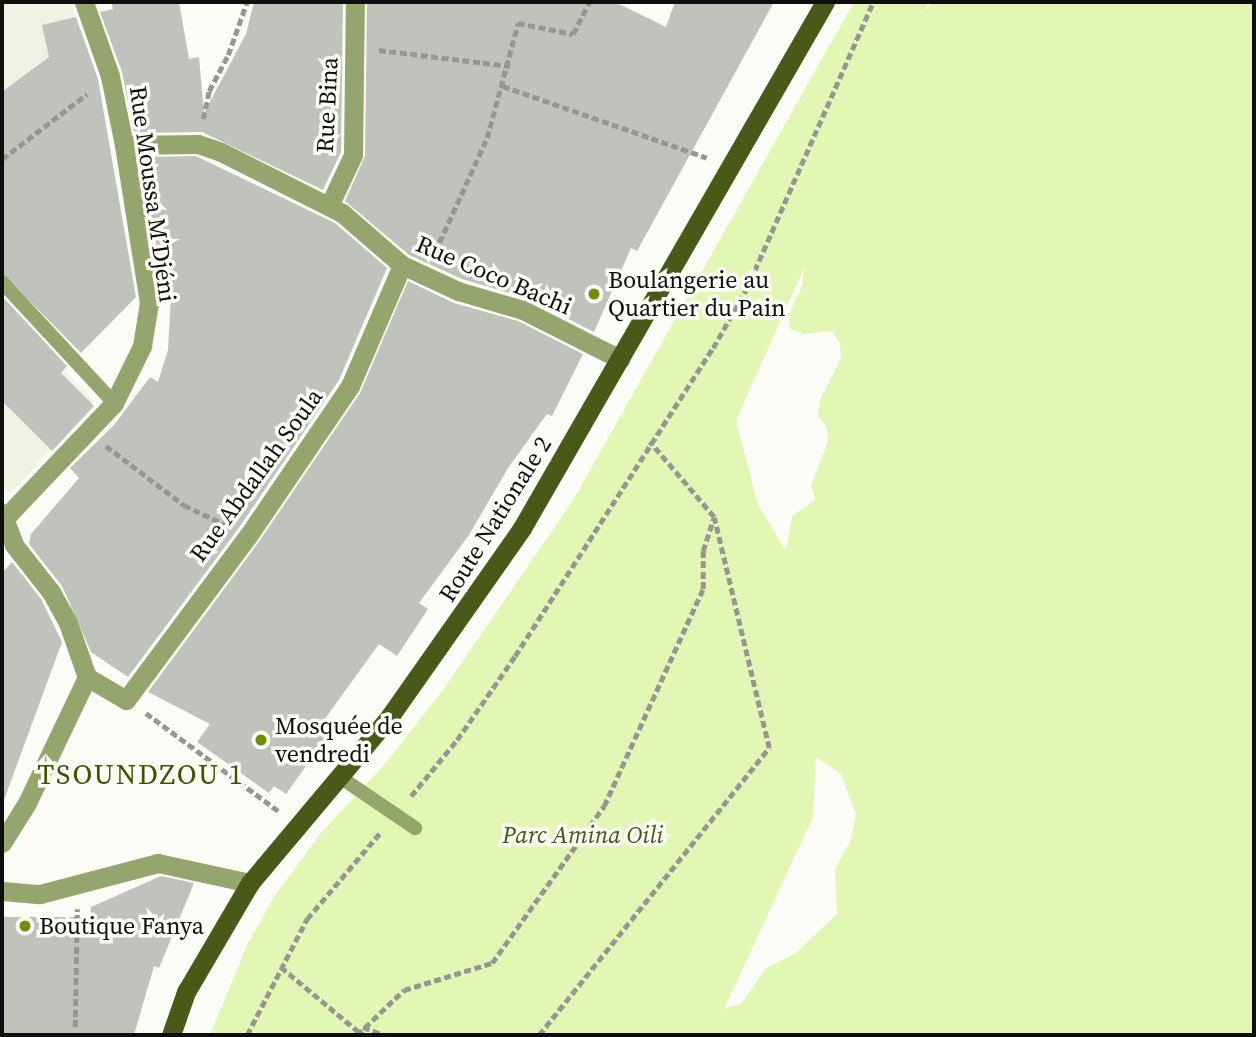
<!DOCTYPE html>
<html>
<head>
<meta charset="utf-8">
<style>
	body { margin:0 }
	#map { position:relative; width:1256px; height:1037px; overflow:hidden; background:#fafcf5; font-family:"Source Serif 4",serif }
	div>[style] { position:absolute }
	.built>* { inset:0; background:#eef3e5 }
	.green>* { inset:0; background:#e1f7b3 }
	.building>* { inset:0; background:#c0c2bc }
	.path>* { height:4.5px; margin-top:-2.25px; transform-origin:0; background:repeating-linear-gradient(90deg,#969792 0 7px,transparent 0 10.5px) }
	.service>* { height:14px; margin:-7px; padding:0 7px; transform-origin:7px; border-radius:7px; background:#94a66d }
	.minor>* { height:19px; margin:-9.5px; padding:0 9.5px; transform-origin:9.5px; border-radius:9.5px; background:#94a66d }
	.primary>* { height:19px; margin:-9.5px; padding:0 9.5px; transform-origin:9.5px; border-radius:9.5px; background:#495a18 }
	.dots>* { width:19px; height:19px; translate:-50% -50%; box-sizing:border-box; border:4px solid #fafcf5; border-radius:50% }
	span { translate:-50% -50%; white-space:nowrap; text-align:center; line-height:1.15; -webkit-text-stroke:7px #fafcf5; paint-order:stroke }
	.street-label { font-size:24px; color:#0e0e0c }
	.poi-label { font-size:24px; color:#0e0e0c }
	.left { translate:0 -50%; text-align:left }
	.park-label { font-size:24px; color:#465616; font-style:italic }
	.quarter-label { font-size:28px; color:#405200; letter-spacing:2px }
	.frame { position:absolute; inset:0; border:4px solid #0e0e0c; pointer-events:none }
</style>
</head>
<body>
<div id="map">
	<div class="built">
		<div style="clip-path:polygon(2px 2px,71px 2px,90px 87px,2px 151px)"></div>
		<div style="clip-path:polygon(2px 308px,94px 401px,10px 494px,2px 486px)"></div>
	</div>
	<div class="green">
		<div style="clip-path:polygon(evenodd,854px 2px,928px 2px,925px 10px,933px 2px,1254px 2px,1254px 1035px,210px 1035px,248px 943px,274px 897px,321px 833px,385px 764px,443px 690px,572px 502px,854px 2px,804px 268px,802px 286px,789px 314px,790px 329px,804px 334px,832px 331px,840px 343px,841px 359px,820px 400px,818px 416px,827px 427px,828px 442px,811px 485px,815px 500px,792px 516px,786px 551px,758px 505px,736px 420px,804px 268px,854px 2px,816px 757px,841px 774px,856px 814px,850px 842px,835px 869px,837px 914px,795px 954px,766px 968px,741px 1004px,724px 1009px,813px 817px,816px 757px)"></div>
	</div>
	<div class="building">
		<div style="clip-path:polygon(111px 2px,179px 2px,189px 59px,199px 57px,204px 113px,246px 34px,254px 2px,343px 2px,341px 152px,323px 190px,202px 132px,134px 133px,122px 72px,100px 12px,113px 9px)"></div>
		<div style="clip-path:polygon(367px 2px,615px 2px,666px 27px,675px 2px,774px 2px,637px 251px,631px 248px,594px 332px,529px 299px,462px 279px,409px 255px,345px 201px,365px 156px)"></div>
		<div style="clip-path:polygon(76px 17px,98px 79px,136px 297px,81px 353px,2px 273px,2px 92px,49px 57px,42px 25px)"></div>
		<div style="clip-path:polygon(196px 156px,335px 223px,387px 268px,339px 380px,238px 529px,128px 677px,91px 652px,62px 586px,29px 544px,31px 534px,79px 478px,70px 468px,114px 425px,150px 377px,158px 382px,168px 350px,173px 259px,157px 275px,138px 157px)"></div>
		<div style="clip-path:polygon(408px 281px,454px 303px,518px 321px,583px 354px,552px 416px,547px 414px,508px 468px,469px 535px,419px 603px,428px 609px,397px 656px,379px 644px,316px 731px,326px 738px,286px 794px,274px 786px,269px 793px,197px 742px,210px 724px,148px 692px,258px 543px,360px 393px)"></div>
		<div style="clip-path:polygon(2px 296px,67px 366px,61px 373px,94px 406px,52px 451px,2px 401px)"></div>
		<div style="clip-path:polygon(12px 562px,41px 599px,62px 642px,4px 800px,2px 573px)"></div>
		<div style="clip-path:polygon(161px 876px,194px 883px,159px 968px,154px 966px,134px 1035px,2px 1035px,2px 917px,90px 917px,91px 907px)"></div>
	</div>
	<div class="path">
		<div style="left:379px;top:50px;width:132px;rotate:7deg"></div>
		<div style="left:503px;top:86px;width:216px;rotate:19.4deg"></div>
		<div style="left:203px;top:119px;width:29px;rotate:-78deg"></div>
		<div style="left:209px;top:91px;width:41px;rotate:-62.2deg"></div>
		<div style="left:228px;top:55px;width:56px;rotate:-70.3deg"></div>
		<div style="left:2px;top:159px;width:107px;rotate:-37.4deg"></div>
		<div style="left:435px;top:252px;width:125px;rotate:-65.5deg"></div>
		<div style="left:487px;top:138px;width:119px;rotate:-74.9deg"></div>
		<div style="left:518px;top:23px;width:56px;rotate:11.3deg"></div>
		<div style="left:573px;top:34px;width:36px;rotate:-63deg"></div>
		<div style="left:106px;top:446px;width:98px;rotate:37.1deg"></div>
		<div style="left:184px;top:505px;width:47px;rotate:25.5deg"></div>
		<div style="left:146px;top:713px;width:167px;rotate:36.5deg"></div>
		<div style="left:411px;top:796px;width:72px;rotate:-50.6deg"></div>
		<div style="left:457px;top:740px;width:102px;rotate:-55.4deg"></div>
		<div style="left:515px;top:656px;width:366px;rotate:-57.3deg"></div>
		<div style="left:713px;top:348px;width:67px;rotate:-60.4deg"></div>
		<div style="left:746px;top:290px;width:315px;rotate:-66.2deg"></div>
		<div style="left:281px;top:967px;width:102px;rotate:39.8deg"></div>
		<div style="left:75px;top:1027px;width:118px;rotate:-89deg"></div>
		<div style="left:363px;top:1027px;width:22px;rotate:21deg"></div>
		<div style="left:247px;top:1035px;width:131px;rotate:-62.7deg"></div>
		<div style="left:307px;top:919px;width:113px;rotate:-49.7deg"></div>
		<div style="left:357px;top:1035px;width:65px;rotate:-43.8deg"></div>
		<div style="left:404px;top:990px;width:92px;rotate:-17.1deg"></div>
		<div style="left:492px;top:963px;width:193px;rotate:-54.5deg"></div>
		<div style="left:604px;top:806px;width:239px;rotate:-65.5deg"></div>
		<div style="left:703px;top:589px;width:38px;rotate:-90deg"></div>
		<div style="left:703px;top:551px;width:35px;rotate:-72deg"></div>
		<div style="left:539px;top:1035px;width:368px;rotate:-51.3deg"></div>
		<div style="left:769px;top:748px;width:237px;rotate:-103.4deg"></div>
		<div style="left:714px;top:517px;width:99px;rotate:-130.5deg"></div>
	</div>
	<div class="service">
		<div style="left:2px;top:282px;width:165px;rotate:47.2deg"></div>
		<div style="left:340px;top:777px;width:91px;rotate:34.2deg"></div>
	</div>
	<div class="minor">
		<div style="left:124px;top:145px;width:74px;rotate:-0.8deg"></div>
		<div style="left:198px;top:144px;width:24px;rotate:19deg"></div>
		<div style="left:221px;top:152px;width:136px;rotate:26.8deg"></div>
		<div style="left:342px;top:213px;width:79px;rotate:40.9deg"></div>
		<div style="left:402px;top:265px;width:62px;rotate:24.9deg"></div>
		<div style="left:458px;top:291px;width:68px;rotate:16.3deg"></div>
		<div style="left:523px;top:310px;width:109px;rotate:26.8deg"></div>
		<div style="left:329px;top:206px;width:56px;rotate:-64.8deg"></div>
		<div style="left:353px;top:155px;width:153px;rotate:-89.3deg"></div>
		<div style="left:2px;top:513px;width:34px;rotate:69deg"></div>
		<div style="left:14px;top:545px;width:60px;rotate:51.8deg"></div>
		<div style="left:51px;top:592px;width:35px;rotate:61deg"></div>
		<div style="left:68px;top:623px;width:57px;rotate:70.6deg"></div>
		<div style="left:87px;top:677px;width:45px;rotate:30.5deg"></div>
		<div style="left:126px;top:700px;width:204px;rotate:-53.4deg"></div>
		<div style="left:248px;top:536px;width:181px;rotate:-55.8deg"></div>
		<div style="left:350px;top:386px;width:132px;rotate:-66.7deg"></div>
		<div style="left:6px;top:517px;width:157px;rotate:-46.5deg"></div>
		<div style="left:114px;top:403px;width:64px;rotate:-63.8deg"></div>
		<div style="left:142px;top:346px;width:44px;rotate:-80.8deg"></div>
		<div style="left:149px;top:303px;width:160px;rotate:-99deg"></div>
		<div style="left:124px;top:145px;width:70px;rotate:-101.5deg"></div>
		<div style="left:110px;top:76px;width:78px;rotate:-109.4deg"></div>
		<div style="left:2px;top:843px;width:47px;rotate:-58deg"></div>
		<div style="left:27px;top:803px;width:140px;rotate:-64.5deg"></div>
		<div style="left:2px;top:891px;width:38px;rotate:5deg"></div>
		<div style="left:40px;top:894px;width:122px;rotate:-14.7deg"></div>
		<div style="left:158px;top:863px;width:94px;rotate:12.3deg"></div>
	</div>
	<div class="primary">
		<div style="left:171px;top:1035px;width:46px;rotate:-70.8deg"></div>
		<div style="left:186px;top:992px;width:126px;rotate:-59.6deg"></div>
		<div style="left:250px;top:883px;width:218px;rotate:-50deg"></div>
		<div style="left:390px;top:716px;width:230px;rotate:-54.9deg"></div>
		<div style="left:522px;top:528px;width:607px;rotate:-60.06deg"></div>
	</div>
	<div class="dots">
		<div style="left:594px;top:294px;background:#718d08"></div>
		<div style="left:261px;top:740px;background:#718d08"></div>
		<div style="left:25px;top:926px;background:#718d08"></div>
	</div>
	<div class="street-label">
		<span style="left:327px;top:105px;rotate:-87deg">Rue Bina</span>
		<span style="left:153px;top:194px;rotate:82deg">Rue Moussa M’Djéni</span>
		<span style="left:494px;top:275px;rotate:23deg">Rue Coco Bachi</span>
		<span style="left:256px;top:475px;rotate:-54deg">Rue Abdallah Soula</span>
		<span style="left:495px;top:519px;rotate:-58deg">Route Nationale 2</span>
	</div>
	<div class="poi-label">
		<span class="left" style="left:608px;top:294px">Boulangerie au<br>Quartier du Pain</span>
		<span class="left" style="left:275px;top:740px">Mosquée de<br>vendredi</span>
		<span class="left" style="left:39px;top:926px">Boutique Fanya</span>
	</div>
	<div class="park-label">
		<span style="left:583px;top:835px">Parc Amina Oili</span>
	</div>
	<div class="quarter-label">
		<span style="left:141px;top:774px">TSOUNDZOU 1</span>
	</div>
	<div class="frame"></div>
</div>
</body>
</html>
